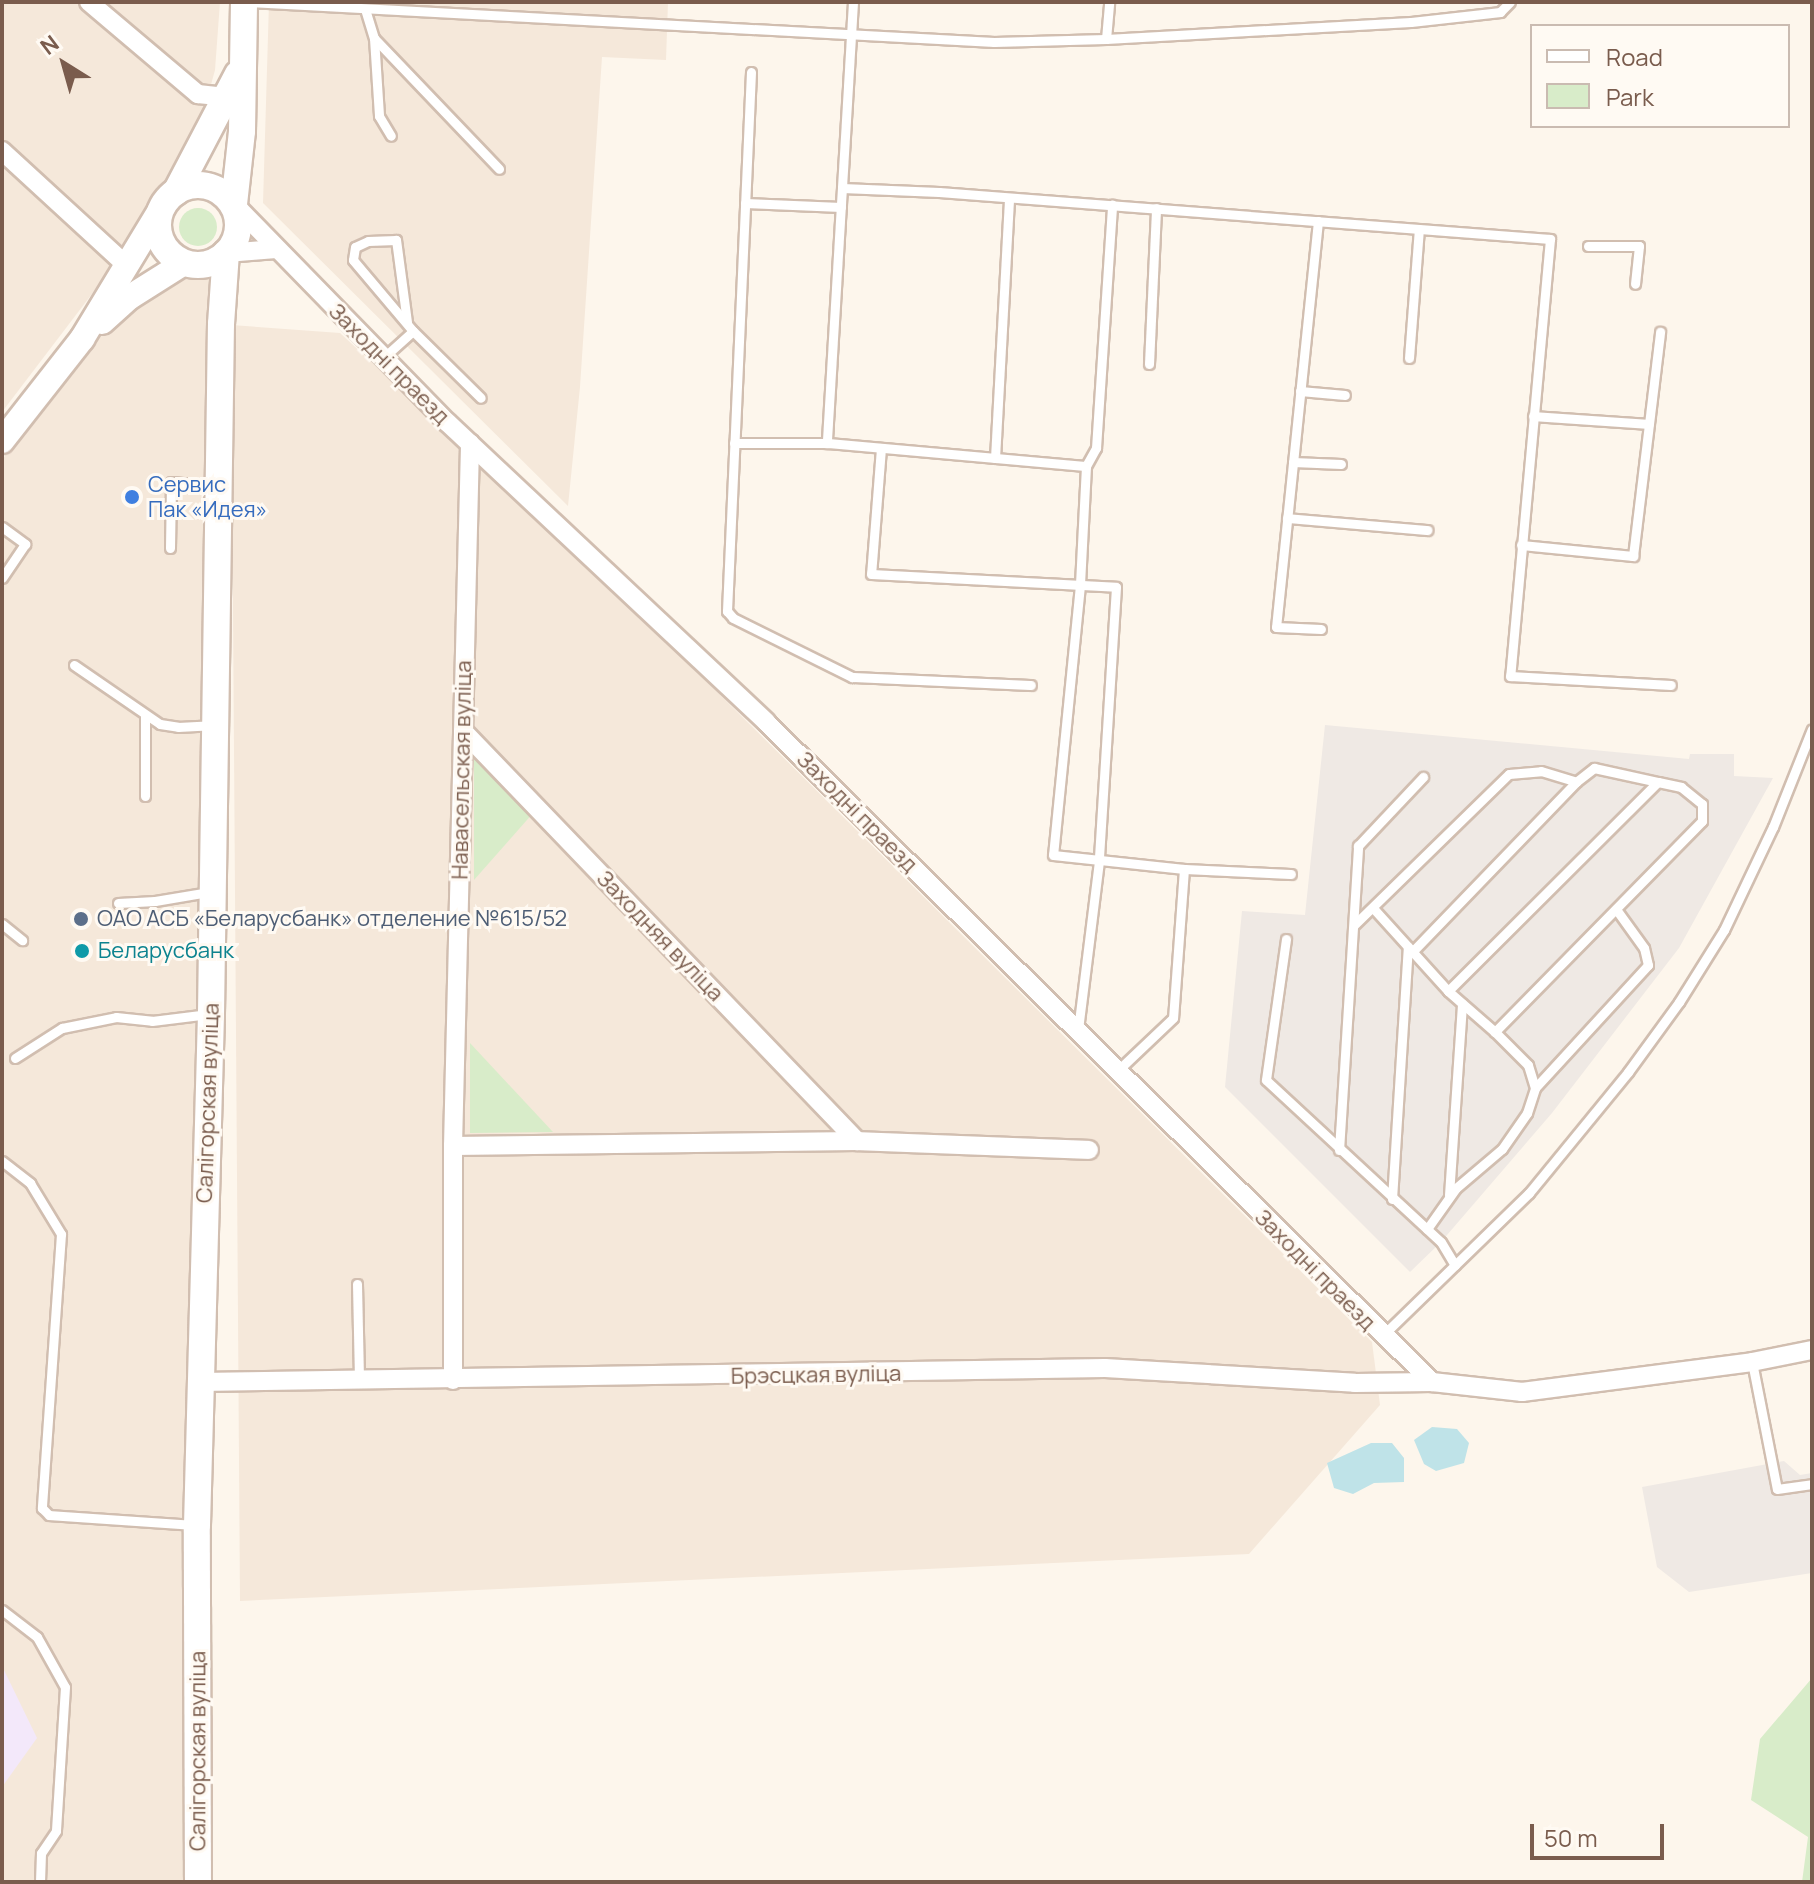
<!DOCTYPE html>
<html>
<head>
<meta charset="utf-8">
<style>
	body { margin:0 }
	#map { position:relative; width:1814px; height:1884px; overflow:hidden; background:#fdf6ec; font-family:Manrope,sans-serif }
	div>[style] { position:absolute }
	.residential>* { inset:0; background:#f5e8da }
	.industrial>* { inset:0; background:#efe9e4 }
	.education>* { inset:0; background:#f3e8fa }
	.green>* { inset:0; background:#d8ecc9 }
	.round { border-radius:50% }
	.water>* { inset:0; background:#bfe3e8 }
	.roads { filter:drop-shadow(2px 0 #d1beb0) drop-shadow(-2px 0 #d1beb0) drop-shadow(0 2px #d1beb0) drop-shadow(0 -2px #d1beb0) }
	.service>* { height:9px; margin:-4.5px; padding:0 4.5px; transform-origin:4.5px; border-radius:4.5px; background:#fff }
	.minor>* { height:18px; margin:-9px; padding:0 9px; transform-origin:9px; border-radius:9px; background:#fff }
	.tertiary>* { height:24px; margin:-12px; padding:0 12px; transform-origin:12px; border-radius:12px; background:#fff }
	.secondary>* { height:26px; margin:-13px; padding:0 13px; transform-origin:13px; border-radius:13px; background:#fff }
	.secondary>.ring { margin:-13px; padding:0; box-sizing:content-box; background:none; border:26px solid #fff; border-radius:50% }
	.dots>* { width:22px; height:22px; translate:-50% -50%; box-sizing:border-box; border:4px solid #fffaf3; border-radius:50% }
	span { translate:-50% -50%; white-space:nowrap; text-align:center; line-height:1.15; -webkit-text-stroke:6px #fffaf3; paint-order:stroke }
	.street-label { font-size:22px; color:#7a5c4d }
	.shop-label { font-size:22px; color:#366cbe }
	.left { translate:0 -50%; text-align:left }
	.service-label { font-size:22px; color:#4e5e75 }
	.culture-label { font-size:22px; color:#0d838f }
	.frame { position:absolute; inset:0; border:4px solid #7a5c4d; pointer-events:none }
	.legend { position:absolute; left:1530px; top:24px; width:260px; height:104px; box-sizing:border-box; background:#fffaf3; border:2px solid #cabbb1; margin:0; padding:10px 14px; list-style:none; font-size:24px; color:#7a5c4d }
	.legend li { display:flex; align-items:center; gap:16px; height:40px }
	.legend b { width:40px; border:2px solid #cabbb1 }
	.north { position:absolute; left:24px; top:24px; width:80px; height:80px; -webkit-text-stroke:6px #fffaf3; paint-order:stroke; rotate:323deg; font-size:22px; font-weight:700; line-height:32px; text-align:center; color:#7a5c4d }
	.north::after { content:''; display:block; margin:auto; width:28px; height:36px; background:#7a5c4d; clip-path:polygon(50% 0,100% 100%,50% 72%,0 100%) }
	.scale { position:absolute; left:1530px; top:1824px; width:134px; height:36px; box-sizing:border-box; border:4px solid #7a5c4d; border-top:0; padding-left:10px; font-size:24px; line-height:28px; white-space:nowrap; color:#7a5c4d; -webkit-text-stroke:6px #fffaf3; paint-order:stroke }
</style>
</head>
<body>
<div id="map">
	<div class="residential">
		<div style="clip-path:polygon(2px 2px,220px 2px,215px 70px,200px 125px,149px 219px,2px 412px)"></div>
		<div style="clip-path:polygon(269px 2px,668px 2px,666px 60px,602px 57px,580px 387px,568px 506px,263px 203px)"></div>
		<div style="clip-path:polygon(181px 264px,207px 274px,217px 296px,199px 1882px,2px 1882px,2px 460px,124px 293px)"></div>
		<div style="clip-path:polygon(231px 325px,340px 333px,540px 516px,1372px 1342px,1380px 1405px,1249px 1554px,240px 1601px)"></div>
	</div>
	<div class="industrial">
		<div style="clip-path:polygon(1325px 725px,1689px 759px,1690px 754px,1734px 754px,1734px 776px,1773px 778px,1679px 948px,1552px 1113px,1441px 1242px,1410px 1272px,1225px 1087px,1242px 911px,1305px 915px)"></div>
		<div style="clip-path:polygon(1784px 1461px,1800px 1475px,1812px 1473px,1812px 1573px,1689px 1592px,1657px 1567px,1642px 1487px)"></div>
	</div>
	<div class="education">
		<div style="clip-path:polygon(2px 1666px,37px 1738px,2px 1787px)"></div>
	</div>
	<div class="green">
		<div class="round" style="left:179px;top:208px;width:38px;height:38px"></div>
		<div style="clip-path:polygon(474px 754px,534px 812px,474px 880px)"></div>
		<div style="clip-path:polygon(470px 1043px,553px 1132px,470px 1133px)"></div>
		<div style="clip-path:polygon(1812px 1678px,1812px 1882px,1802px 1882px,1808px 1837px,1751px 1800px,1760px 1739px)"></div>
	</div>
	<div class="water">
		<div style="clip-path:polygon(1432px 1427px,1457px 1429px,1469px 1443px,1464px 1463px,1436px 1471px,1424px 1464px,1414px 1440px)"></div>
		<div style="clip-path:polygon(1371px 1443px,1392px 1443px,1404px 1458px,1404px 1482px,1374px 1483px,1353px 1494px,1334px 1488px,1327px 1463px)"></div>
	</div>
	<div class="roads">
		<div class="service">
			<div style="left:249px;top:2px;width:746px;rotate:3.07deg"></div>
			<div style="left:994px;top:42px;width:112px;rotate:-1.5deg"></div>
			<div style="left:1106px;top:39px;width:305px;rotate:-3.2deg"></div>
			<div style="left:1411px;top:22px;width:90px;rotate:-6.4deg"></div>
			<div style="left:1500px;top:12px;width:14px;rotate:-45deg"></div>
			<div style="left:853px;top:2px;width:442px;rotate:93.4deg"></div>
			<div style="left:827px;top:443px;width:260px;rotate:5.1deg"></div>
			<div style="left:1086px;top:466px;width:119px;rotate:92.9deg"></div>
			<div style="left:1080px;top:585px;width:271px;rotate:95.7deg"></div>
			<div style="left:1053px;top:855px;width:132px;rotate:6.1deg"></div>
			<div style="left:1184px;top:869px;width:149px;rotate:94.2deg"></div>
			<div style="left:1173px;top:1018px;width:79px;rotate:136.5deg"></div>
			<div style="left:365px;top:9px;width:30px;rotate:73deg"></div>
			<div style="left:374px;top:38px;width:78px;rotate:86.3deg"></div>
			<div style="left:379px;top:116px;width:23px;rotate:59deg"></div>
			<div style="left:374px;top:38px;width:181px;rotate:46.3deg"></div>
			<div style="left:1106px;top:39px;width:37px;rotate:-85deg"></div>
			<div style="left:751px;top:72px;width:540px;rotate:92.55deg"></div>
			<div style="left:727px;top:611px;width:9px;rotate:49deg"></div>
			<div style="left:733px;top:618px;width:133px;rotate:26.4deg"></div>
			<div style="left:852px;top:677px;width:179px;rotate:2.6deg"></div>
			<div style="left:842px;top:188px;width:97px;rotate:2.4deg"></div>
			<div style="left:939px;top:192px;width:613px;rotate:4.4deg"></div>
			<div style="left:1550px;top:239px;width:439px;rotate:95.2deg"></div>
			<div style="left:1510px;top:676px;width:161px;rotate:3.2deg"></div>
			<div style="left:745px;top:203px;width:96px;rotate:2.4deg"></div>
			<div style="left:1318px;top:221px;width:408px;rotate:95.9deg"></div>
			<div style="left:1276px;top:627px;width:45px;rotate:2.5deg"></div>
			<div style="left:1588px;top:246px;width:51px"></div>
			<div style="left:1639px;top:246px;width:38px;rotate:96deg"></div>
			<div style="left:407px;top:322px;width:83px;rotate:-97.6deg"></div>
			<div style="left:396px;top:240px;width:28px;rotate:178deg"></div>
			<div style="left:368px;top:241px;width:14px;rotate:155deg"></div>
			<div style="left:355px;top:247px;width:13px;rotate:99deg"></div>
			<div style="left:353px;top:260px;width:93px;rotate:49.8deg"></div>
			<div style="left:383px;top:358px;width:40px;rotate:-42deg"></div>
			<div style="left:413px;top:331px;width:95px;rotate:44.6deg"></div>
			<div style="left:1409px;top:358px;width:129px;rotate:-85.6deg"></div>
			<div style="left:1149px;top:364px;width:156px;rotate:-87.4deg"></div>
			<div style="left:1300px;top:391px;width:45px;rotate:5.1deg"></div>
			<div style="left:1533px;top:416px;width:116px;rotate:3.9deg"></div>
			<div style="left:734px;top:443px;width:93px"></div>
			<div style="left:881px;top:448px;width:126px;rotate:94.5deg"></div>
			<div style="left:871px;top:574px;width:245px;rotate:3deg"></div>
			<div style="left:1116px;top:587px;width:275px;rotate:93.6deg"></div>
			<div style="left:1099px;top:861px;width:170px;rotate:97.1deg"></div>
			<div style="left:995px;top:458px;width:260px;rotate:-86.9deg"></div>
			<div style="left:1293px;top:462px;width:48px;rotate:2.4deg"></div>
			<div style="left:1086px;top:466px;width:21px;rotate:-61deg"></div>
			<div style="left:1096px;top:448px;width:244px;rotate:-86.2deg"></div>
			<div style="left:1287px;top:518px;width:141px;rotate:4.9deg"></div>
			<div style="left:2px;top:527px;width:29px;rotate:36deg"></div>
			<div style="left:25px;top:544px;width:41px;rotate:124.1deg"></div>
			<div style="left:1521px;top:545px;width:113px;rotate:5.6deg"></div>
			<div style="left:1633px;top:556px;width:226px;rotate:-83.1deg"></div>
			<div style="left:170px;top:548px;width:66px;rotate:-89.1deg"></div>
			<div style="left:171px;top:482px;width:46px;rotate:5deg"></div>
			<div style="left:74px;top:665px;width:104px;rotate:34.5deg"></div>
			<div style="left:160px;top:724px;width:18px;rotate:9deg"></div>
			<div style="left:178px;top:727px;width:33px;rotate:-3deg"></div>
			<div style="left:145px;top:715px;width:81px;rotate:90deg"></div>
			<div style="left:1184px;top:869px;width:107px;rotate:2.7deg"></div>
			<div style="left:118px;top:903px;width:37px;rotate:-3deg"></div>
			<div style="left:155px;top:901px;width:55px;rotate:-9.5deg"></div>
			<div style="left:1373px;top:908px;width:112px;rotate:47.9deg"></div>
			<div style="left:2px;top:924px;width:26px;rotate:39deg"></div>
			<div style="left:1354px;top:925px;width:216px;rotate:-44.3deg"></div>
			<div style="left:1509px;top:774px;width:32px;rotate:-5deg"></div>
			<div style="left:1541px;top:771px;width:37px;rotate:17deg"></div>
			<div style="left:1576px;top:782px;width:23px;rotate:-38deg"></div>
			<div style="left:1594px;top:768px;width:66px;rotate:12.3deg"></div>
			<div style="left:1658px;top:782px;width:24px;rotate:12deg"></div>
			<div style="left:1681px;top:787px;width:27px;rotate:39deg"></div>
			<div style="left:1702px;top:804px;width:17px;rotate:90deg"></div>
			<div style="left:1702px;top:821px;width:296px;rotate:134.5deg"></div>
			<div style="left:1495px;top:1032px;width:62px;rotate:-138.9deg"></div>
			<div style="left:1448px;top:991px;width:296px;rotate:-44.9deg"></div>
			<div style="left:1286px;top:939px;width:142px;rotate:98.1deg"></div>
			<div style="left:1266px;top:1080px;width:238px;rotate:42.8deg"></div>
			<div style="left:1441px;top:1242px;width:27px;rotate:59deg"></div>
			<div style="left:1412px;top:952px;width:236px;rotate:-46deg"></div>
			<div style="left:15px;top:1058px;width:56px;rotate:-32.6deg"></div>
			<div style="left:62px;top:1028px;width:55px;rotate:-11.5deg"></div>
			<div style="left:116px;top:1017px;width:36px;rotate:6deg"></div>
			<div style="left:152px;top:1021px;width:57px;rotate:-7deg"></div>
			<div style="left:1535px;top:1088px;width:167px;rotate:-47.4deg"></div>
			<div style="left:1648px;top:965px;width:17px;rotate:-103deg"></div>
			<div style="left:1644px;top:948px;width:48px;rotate:-125.7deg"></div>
			<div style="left:1339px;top:1150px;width:305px;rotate:-86.4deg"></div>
			<div style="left:1358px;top:846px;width:95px;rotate:-46.7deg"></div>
			<div style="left:2px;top:1161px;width:36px;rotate:38deg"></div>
			<div style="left:30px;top:1183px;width:60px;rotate:58.7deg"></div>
			<div style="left:61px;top:1234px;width:275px;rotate:94deg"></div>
			<div style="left:42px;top:1508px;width:10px;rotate:45deg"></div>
			<div style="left:49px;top:1515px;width:145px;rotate:3.9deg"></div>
			<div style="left:1449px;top:1195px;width:192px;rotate:-86.1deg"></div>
			<div style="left:1392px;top:1199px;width:253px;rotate:-86.4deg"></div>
			<div style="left:1427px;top:1229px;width:50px;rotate:-54.7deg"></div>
			<div style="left:1456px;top:1188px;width:60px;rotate:-40.3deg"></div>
			<div style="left:1502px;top:1149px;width:44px;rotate:-55.2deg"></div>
			<div style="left:1527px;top:1113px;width:26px;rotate:-72deg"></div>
			<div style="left:1535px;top:1088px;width:24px;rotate:-107deg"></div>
			<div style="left:1528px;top:1065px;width:47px;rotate:-135deg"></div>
			<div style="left:357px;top:1284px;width:94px;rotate:88.8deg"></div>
			<div style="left:1382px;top:1336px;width:205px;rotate:-44.2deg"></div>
			<div style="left:1529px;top:1193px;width:156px;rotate:-50.7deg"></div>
			<div style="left:1628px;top:1072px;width:87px;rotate:-53.9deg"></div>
			<div style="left:1679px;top:1002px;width:85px;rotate:-58deg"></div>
			<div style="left:1724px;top:930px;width:114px;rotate:-64.6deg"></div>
			<div style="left:1773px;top:827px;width:105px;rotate:-68.3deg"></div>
			<div style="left:1752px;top:1362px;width:129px;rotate:78.9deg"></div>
			<div style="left:1777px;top:1489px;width:35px;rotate:-8deg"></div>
			<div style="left:2px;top:1610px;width:44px;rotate:37.6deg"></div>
			<div style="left:37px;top:1637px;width:57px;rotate:60.8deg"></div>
			<div style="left:65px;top:1687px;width:144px;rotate:93.6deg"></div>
			<div style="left:56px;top:1831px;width:27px;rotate:124deg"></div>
			<div style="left:41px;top:1853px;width:29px;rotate:92deg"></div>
		</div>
		<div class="minor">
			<div style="left:89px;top:2px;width:143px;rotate:40.2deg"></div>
			<div style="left:198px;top:94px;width:30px;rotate:6deg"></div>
			<div style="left:2px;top:151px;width:171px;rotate:42.6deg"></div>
			<div style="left:234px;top:204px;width:306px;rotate:45.7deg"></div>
			<div style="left:448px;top:423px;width:436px;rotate:43.2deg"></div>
			<div style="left:766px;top:722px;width:938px;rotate:44.74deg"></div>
			<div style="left:226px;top:253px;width:50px;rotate:-4.6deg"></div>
			<div style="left:463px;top:731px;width:569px;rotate:46.14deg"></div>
			<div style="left:453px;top:1146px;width:404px;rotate:-0.7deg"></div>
			<div style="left:857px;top:1141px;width:232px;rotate:2.2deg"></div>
			<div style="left:453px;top:1380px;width:234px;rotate:-90deg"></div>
			<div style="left:453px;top:1146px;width:703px;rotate:-88.61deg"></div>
			<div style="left:200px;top:1382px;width:905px;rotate:-0.89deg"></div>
			<div style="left:1105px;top:1368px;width:250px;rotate:3.4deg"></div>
			<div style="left:1355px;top:1383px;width:77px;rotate:-0.7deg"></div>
			<div style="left:1432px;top:1382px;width:91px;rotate:6.3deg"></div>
			<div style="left:1522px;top:1392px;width:232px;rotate:-7.4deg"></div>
			<div style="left:1752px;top:1362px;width:61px;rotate:-11.3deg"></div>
		</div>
		<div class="tertiary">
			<div style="left:102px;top:322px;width:38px;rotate:-42deg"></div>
			<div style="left:130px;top:297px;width:64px;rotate:-32.2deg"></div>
			<div style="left:2px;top:441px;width:130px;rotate:-51.9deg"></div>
			<div style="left:82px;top:339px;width:157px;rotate:-58.8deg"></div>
		</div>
		<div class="secondary">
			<div class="ring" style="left:158px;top:185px;width:54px;height:54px"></div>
			<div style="left:176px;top:192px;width:133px;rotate:-62.3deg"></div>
			<div style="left:234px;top:204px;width:73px;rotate:-83.7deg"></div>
			<div style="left:242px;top:131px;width:129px;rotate:-89.1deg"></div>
			<div style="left:198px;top:1882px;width:357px;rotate:-90.2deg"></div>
			<div style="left:197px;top:1525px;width:512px;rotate:-88.43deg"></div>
			<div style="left:211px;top:1013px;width:689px;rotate:-89.17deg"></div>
			<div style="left:221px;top:324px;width:71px;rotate:-86deg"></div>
		</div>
	</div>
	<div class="dots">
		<div style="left:132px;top:497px;background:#3f7fe0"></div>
		<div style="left:81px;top:919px;background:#5c6f8a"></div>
		<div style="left:82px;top:951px;background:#0f9aa8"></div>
	</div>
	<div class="street-label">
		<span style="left:389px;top:364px;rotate:45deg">Заходні праезд</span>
		<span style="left:462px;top:770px;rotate:-89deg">Навасельская вуліца</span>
		<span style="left:857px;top:812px;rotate:45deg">Заходні праезд</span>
		<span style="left:660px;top:936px;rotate:46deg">Заходняя вуліца</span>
		<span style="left:208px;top:1103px;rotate:-88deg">Салігорская вуліца</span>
		<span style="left:1315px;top:1270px;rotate:45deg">Заходні праезд</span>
		<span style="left:816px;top:1375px;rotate:-1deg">Брэсцкая вуліца</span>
		<span style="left:198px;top:1751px;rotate:-90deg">Салігорская вуліца</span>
	</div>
	<div class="shop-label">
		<span class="left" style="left:148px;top:497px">Сервис<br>Пак «Идея»</span>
	</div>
	<div class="service-label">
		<span class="left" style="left:97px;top:919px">ОАО АСБ «Беларусбанк» отделение №615/52</span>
	</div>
	<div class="culture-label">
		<span class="left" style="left:98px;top:951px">Беларусбанк</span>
	</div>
	<div class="frame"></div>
	<ul class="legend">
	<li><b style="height:10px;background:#fff"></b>Road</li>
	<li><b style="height:22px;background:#d8ecc9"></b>Park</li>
	</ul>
	<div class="north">N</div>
	<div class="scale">50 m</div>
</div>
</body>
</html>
